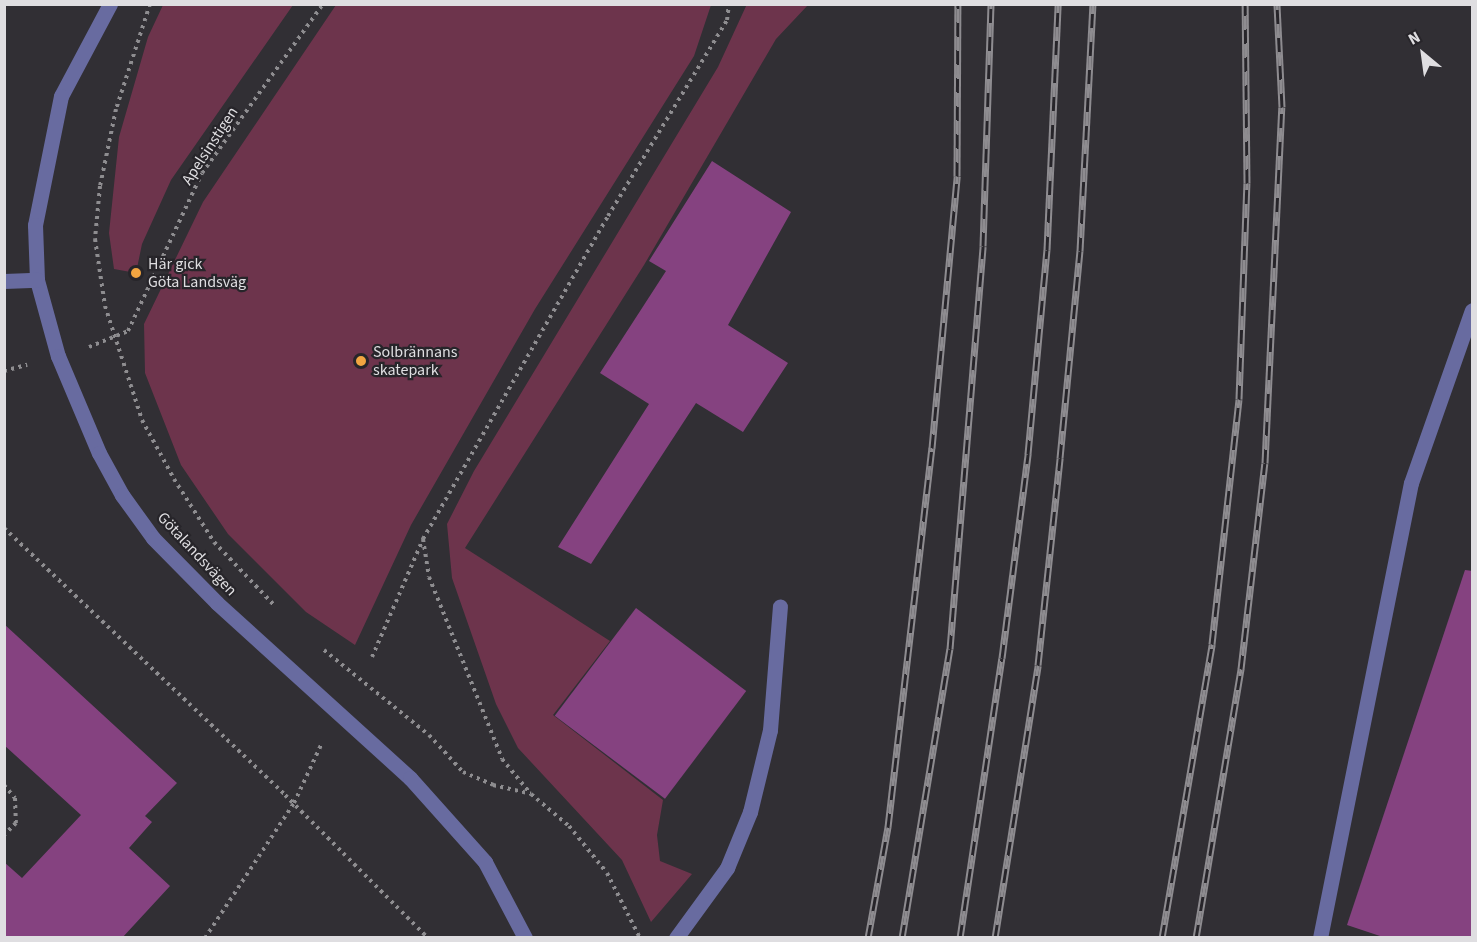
<!DOCTYPE html>
<html>
<head>
<meta charset="utf-8">
<style>
	body { margin:0 }
	#map { position:relative; width:1477px; height:942px; overflow:hidden; background:#312f34; font-family:"Source Sans 3",sans-serif }
	div>[style] { position:absolute }
	.green>* { inset:0; background:#6d344c }
	.building>* { inset:0; background:#854280; transform-origin:0 0 }
	.path>* { height:4px; margin-top:-2px; transform-origin:0; background:repeating-linear-gradient(90deg,#8e8d90 0 3px,transparent 0 7.5px) }
	.minor>* { height:15px; margin:-7.5px; padding:0 7.5px; transform-origin:7.5px; border-radius:7.5px; background:#686ba0 }
	.rail>* { height:7px; margin-top:-3.5px; transform-origin:0; background:repeating-linear-gradient(90deg,#27252a 0 14px,#8e8c90 0 28px); box-sizing:border-box; border-block:2px solid #8e8c90 }
	.dots>* { width:16px; height:16px; translate:-50% -50%; box-sizing:border-box; border:3px solid #27252a; border-radius:50% }
	span { translate:-50% -50%; white-space:nowrap; text-align:center; line-height:1.15; -webkit-text-stroke:4.5px #27252a; paint-order:stroke }
	.street-label { font-size:16px; color:#dfdee1 }
	.poi-label { font-size:16px; color:#dfdee1 }
	.left { translate:0 -50%; text-align:left }
	.frame { position:absolute; inset:0; border:6px solid #dfdee1; pointer-events:none }
	.north { position:absolute; left:1393px; top:24px; width:60px; height:60px; -webkit-text-stroke:4px #27252a; paint-order:stroke; rotate:331deg; font-size:16px; font-weight:700; line-height:24px; text-align:center; color:#dfdee1 }
	.north::after { content:''; display:block; margin:auto; width:21px; height:27px; background:#dfdee1; clip-path:polygon(50% 0,100% 100%,50% 72%,0 100%) }
</style>
</head>
<body>
<div id="map">
	<div class="green">
		<div style="clip-path:polygon(747px 4px,808px 5px,776px 39px,644px 265px,465px 548px,610px 641px,553px 715px,663px 800px,657px 835px,660px 861px,692px 874px,651px 922px,622px 860px,518px 748px,496px 704px,452px 578px,447px 524px,474px 471px,718px 67px)"></div>
		<div style="clip-path:polygon(163px 5px,293px 5px,171px 180px,142px 244px,136px 273px,114px 269px,109px 233px,119px 137px,148px 37px)"></div>
		<div style="clip-path:polygon(336px 5px,711px 5px,694px 56px,535px 309px,411px 525px,355px 645px,306px 612px,228px 534px,181px 465px,145px 373px,144px 324px,203px 202px)"></div>
	</div>
	<div class="building">
		<div style="clip-path:polygon(712px 161px,791px 212px,728px 325px,788px 363px,743px 432px,696px 403px,591px 564px,558px 547px,649px 404px,600px 373px,666px 271px,649px 261px)"></div>
		<div style="clip-path:polygon(1465px 570px,1473px 571px,1473px 938px,1386px 938px,1347px 925px)"></div>
		<div style="left:636px;top:608px;width:138px;height:135px;rotate:37deg"></div>
		<div style="clip-path:polygon(4px 624px,177px 783px,145px 816px,152px 822px,129px 848px,170px 886px,122px 938px,4px 938px,4px 862px,22px 878px,81px 815px,4px 745px)"></div>
	</div>
	<div class="path">
		<div style="left:150px;top:4px;width:110px;rotate:107.9deg"></div>
		<div style="left:116px;top:109px;width:79px;rotate:101.7deg"></div>
		<div style="left:100px;top:186px;width:53px;rotate:95.4deg"></div>
		<div style="left:95px;top:239px;width:68px;rotate:81.5deg"></div>
		<div style="left:105px;top:306px;width:120px;rotate:72deg"></div>
		<div style="left:142px;top:420px;width:67px;rotate:61.5deg"></div>
		<div style="left:174px;top:479px;width:75px;rotate:57.6deg"></div>
		<div style="left:214px;top:542px;width:87px;rotate:46.4deg"></div>
		<div style="left:89px;top:347px;width:42px;rotate:-22.3deg"></div>
		<div style="left:128px;top:331px;width:174px;rotate:-64.9deg"></div>
		<div style="left:202px;top:173px;width:208px;rotate:-54.4deg"></div>
		<div style="left:4px;top:371px;width:24px;rotate:-15deg"></div>
		<div style="left:4px;top:528px;width:388px;rotate:43.5deg"></div>
		<div style="left:285px;top:795px;width:202px;rotate:45deg"></div>
		<div style="left:423px;top:539px;width:38px;rotate:81deg"></div>
		<div style="left:429px;top:577px;width:196px;rotate:68.1deg"></div>
		<div style="left:502px;top:759px;width:45px;rotate:50.4deg"></div>
		<div style="left:531px;top:794px;width:50px;rotate:40.1deg"></div>
		<div style="left:569px;top:826px;width:60px;rotate:51deg"></div>
		<div style="left:607px;top:873px;width:73px;rotate:63.1deg"></div>
		<div style="left:324px;top:650px;width:135px;rotate:39deg"></div>
		<div style="left:429px;top:735px;width:50px;rotate:47.4deg"></div>
		<div style="left:463px;top:772px;width:33px;rotate:23deg"></div>
		<div style="left:493px;top:785px;width:39px;rotate:13deg"></div>
		<div style="left:372px;top:657px;width:129px;rotate:-66.6deg"></div>
		<div style="left:423px;top:539px;width:372px;rotate:-60.2deg"></div>
		<div style="left:608px;top:216px;width:229px;rotate:-58.7deg"></div>
		<div style="left:727px;top:20px;width:16px;rotate:-83deg"></div>
		<div style="left:4px;top:785px;width:17px;rotate:50deg"></div>
		<div style="left:15px;top:798px;width:25px;rotate:88deg"></div>
		<div style="left:16px;top:823px;width:17px;rotate:135deg"></div>
		<div style="left:205px;top:938px;width:162px;rotate:-56.6deg"></div>
		<div style="left:294px;top:803px;width:66px;rotate:-65deg"></div>
	</div>
	<div class="minor">
		<div style="left:110px;top:4px;width:104px;rotate:118deg"></div>
		<div style="left:61px;top:96px;width:132px;rotate:101.4deg"></div>
		<div style="left:35px;top:225px;width:55px;rotate:87.9deg"></div>
		<div style="left:37px;top:280px;width:79px;rotate:74.6deg"></div>
		<div style="left:58px;top:356px;width:105px;rotate:67.1deg"></div>
		<div style="left:99px;top:453px;width:48px;rotate:61.3deg"></div>
		<div style="left:122px;top:495px;width:53px;rotate:54.2deg"></div>
		<div style="left:153px;top:538px;width:91px;rotate:45.4deg"></div>
		<div style="left:217px;top:603px;width:261px;rotate:42.2deg"></div>
		<div style="left:410px;top:778px;width:113px;rotate:48.2deg"></div>
		<div style="left:485px;top:862px;width:86px;rotate:62.2deg"></div>
		<div style="left:4px;top:281px;width:33px;rotate:-2deg"></div>
		<div style="left:676px;top:938px;width:87px;rotate:-53.9deg"></div>
		<div style="left:727px;top:868px;width:61px;rotate:-67.7deg"></div>
		<div style="left:750px;top:812px;width:84px;rotate:-76.3deg"></div>
		<div style="left:770px;top:730px;width:124px;rotate:-85.4deg"></div>
		<div style="left:1320px;top:938px;width:464px;rotate:-78.7deg"></div>
		<div style="left:1411px;top:483px;width:183px;rotate:-70.6deg"></div>
	</div>
	<div class="rail">
		<div style="left:868px;top:938px;width:113px;rotate:-79.8deg"></div>
		<div style="left:888px;top:827px;width:382px;rotate:-83.4deg"></div>
		<div style="left:932px;top:448px;width:273px;rotate:-84.7deg"></div>
		<div style="left:957px;top:176px;width:172px;rotate:-89.7deg"></div>
		<div style="left:902px;top:938px;width:293px;rotate:-80.6deg"></div>
		<div style="left:950px;top:649px;width:404px;rotate:-85.3deg"></div>
		<div style="left:983px;top:246px;width:242px;rotate:-88.1deg"></div>
		<div style="left:960px;top:938px;width:283px;rotate:-81.5deg"></div>
		<div style="left:1002px;top:658px;width:206px;rotate:-82.7deg"></div>
		<div style="left:1028px;top:454px;width:205px;rotate:-84.7deg"></div>
		<div style="left:1047px;top:250px;width:246px;rotate:-87.4deg"></div>
		<div style="left:995px;top:938px;width:276px;rotate:-81deg"></div>
		<div style="left:1038px;top:665px;width:208px;rotate:-83.9deg"></div>
		<div style="left:1060px;top:458px;width:208px;rotate:-84.5deg"></div>
		<div style="left:1080px;top:251px;width:247px;rotate:-87deg"></div>
		<div style="left:1162px;top:938px;width:298px;rotate:-80.3deg"></div>
		<div style="left:1212px;top:644px;width:246px;rotate:-83.7deg"></div>
		<div style="left:1239px;top:399px;width:216px;rotate:-87.9deg"></div>
		<div style="left:1247px;top:183px;width:179px;rotate:-90.6deg"></div>
		<div style="left:1196px;top:938px;width:273px;rotate:-80.5deg"></div>
		<div style="left:1241px;top:669px;width:207px;rotate:-83.4deg"></div>
		<div style="left:1265px;top:463px;width:356px;rotate:-87.3deg"></div>
		<div style="left:1282px;top:107px;width:103px;rotate:-92.8deg"></div>
	</div>
	<div class="dots">
		<div style="left:136px;top:273px;background:#f2a541"></div>
		<div style="left:361px;top:361px;background:#f2a541"></div>
	</div>
	<div class="street-label">
		<span style="left:210px;top:146px;rotate:-57deg">Apelsinstigen</span>
		<span style="left:197px;top:554px;rotate:47deg">Götalandsvägen</span>
	</div>
	<div class="poi-label">
		<span class="left" style="left:148px;top:273px">Här gick<br>Göta Landsväg</span>
		<span class="left" style="left:373px;top:361px">Solbrännans<br>skatepark</span>
	</div>
	<div class="frame"></div>
	<div class="north">N</div>
</div>
</body>
</html>
